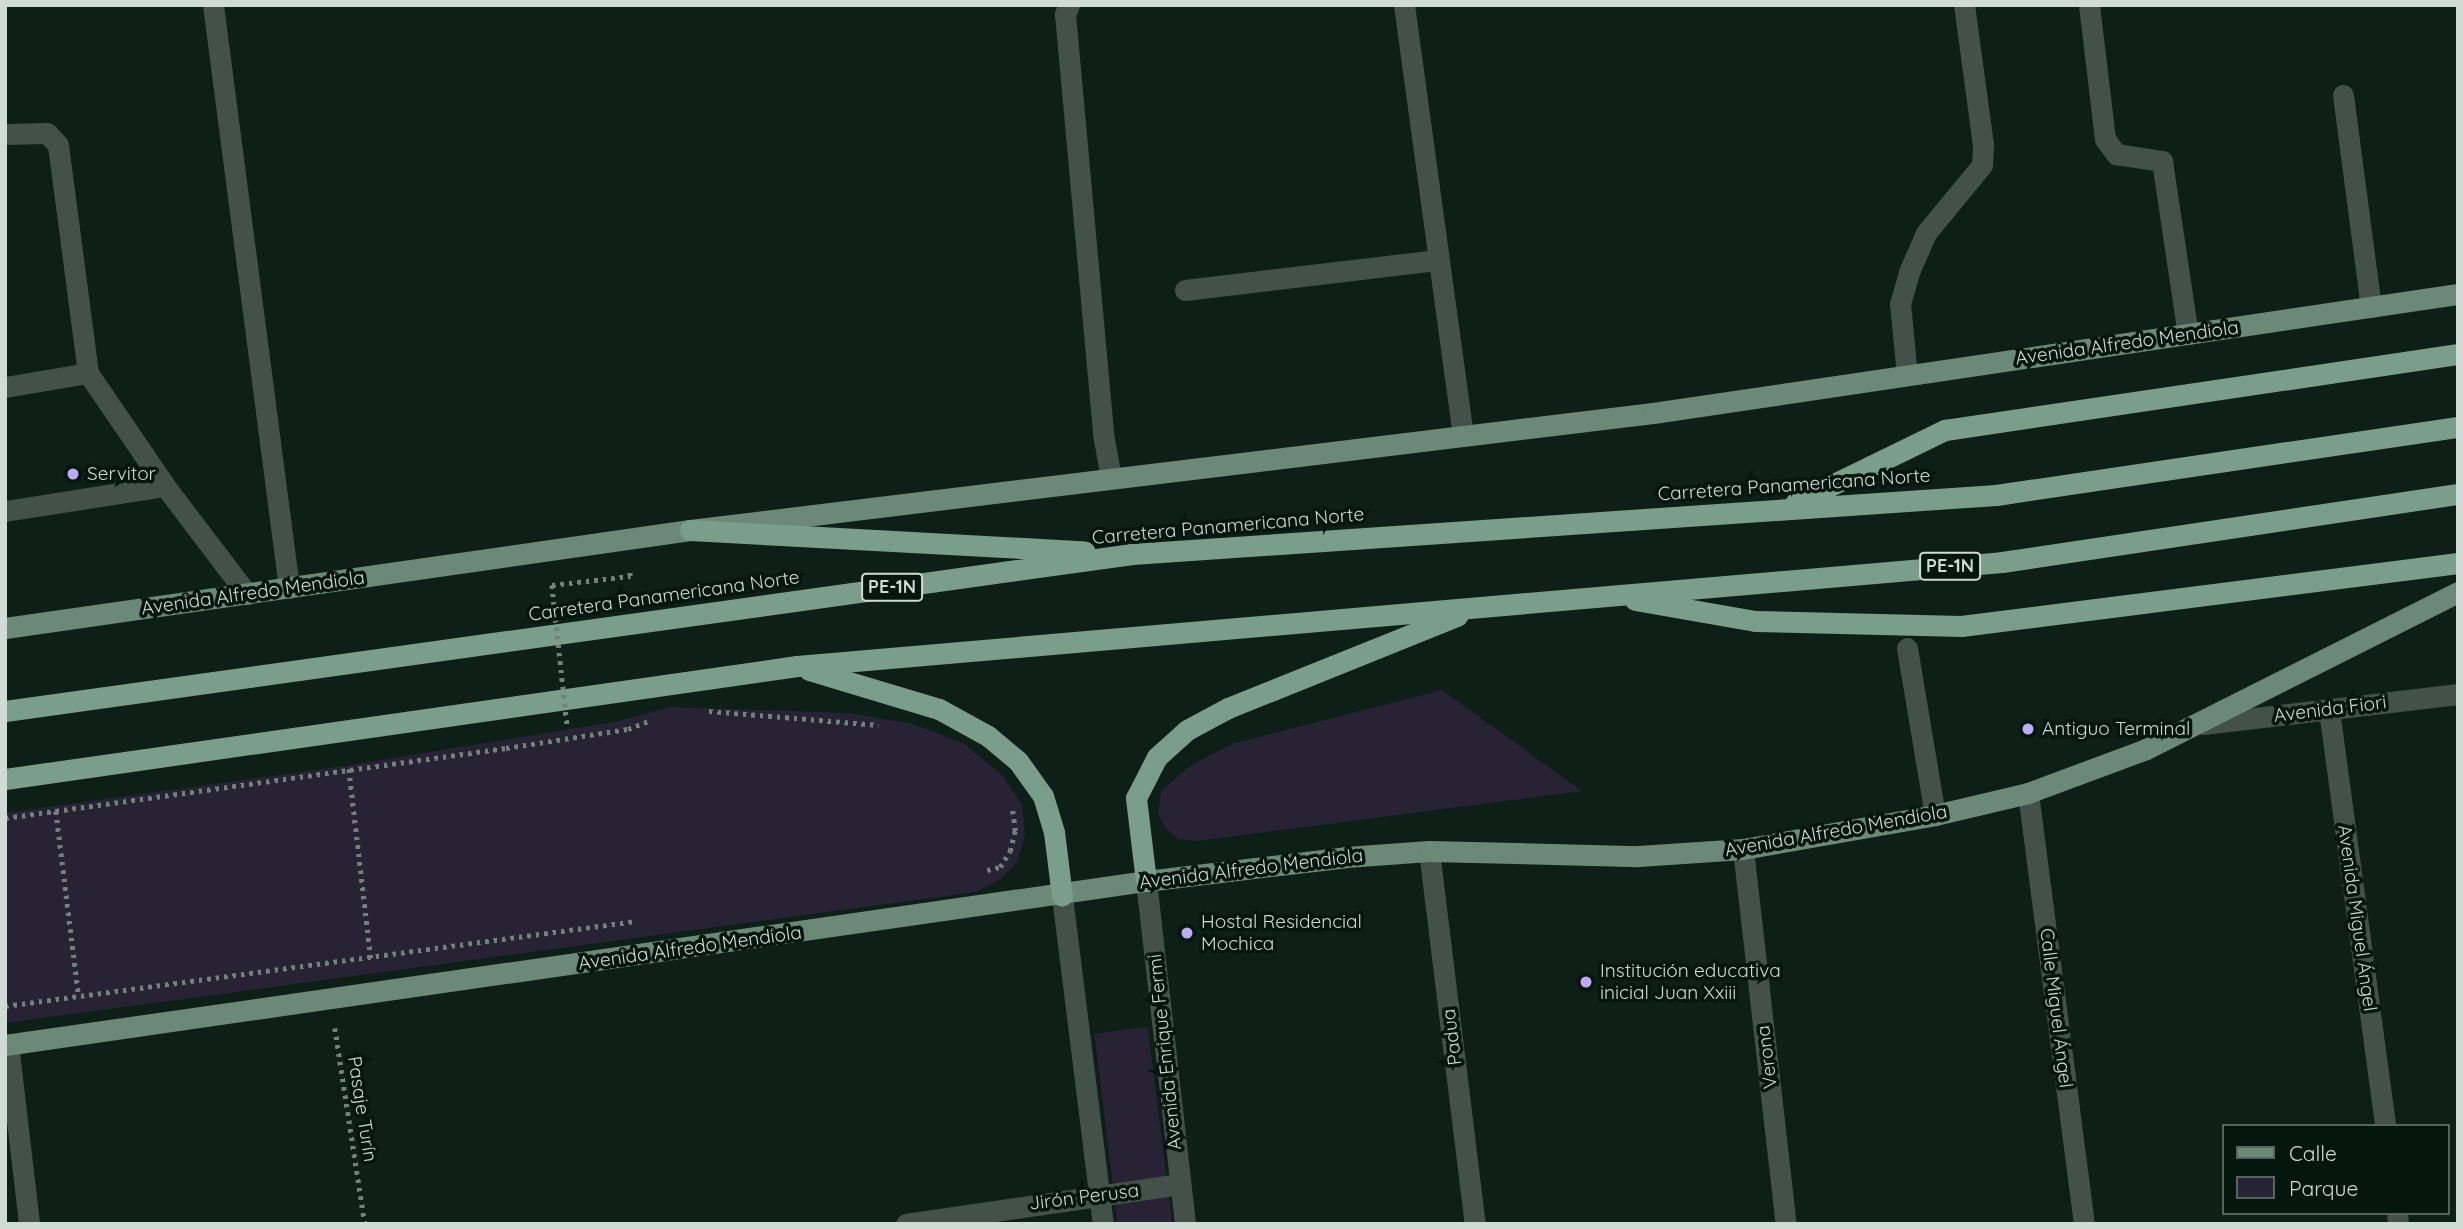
<!DOCTYPE html>
<html>
<head>
<meta charset="utf-8">
<style>
	body { margin:0 }
	#map { position:relative; width:2463px; height:1229px; overflow:hidden; background:#0d1f16; font-family:Quicksand,sans-serif }
	div>[style] { position:absolute }
	.green>* { inset:0; background:#272335; transform-origin:0 0 }
	.path>* { height:4.5px; margin-top:-2.25px; transform-origin:0; background:repeating-linear-gradient(90deg,#738179 0 3.5px,transparent 0 8.5px) }
	.minor>* { height:21px; margin:-10.5px; padding:0 10.5px; transform-origin:10.5px; border-radius:10.5px; background:#43514a }
	.major>* { height:21px; margin:-10.5px; padding:0 10.5px; transform-origin:10.5px; border-radius:10.5px; background:#6b8878 }
	.highway>* { height:21px; margin:-10.5px; padding:0 10.5px; transform-origin:10.5px; border-radius:10.5px; background:#7a9e8b }
	.path-bridge>* { height:4.5px; margin-top:-2.25px; transform-origin:0; background:repeating-linear-gradient(90deg,#738179 0 3.5px,transparent 0 8.5px) }
	.dots>* { width:19px; height:19px; translate:-50% -50%; box-sizing:border-box; border:4px solid #04160d; border-radius:50% }
	span { translate:-50% -50%; white-space:nowrap; text-align:center; line-height:1.15; -webkit-text-stroke:7px #04160d; paint-order:stroke }
	.shield-label span { padding:2px 5px; background:#04160d; border:2px solid; border-radius:5px; -webkit-text-stroke-width:0 }
	.shield-label { font-size:18px; color:#cfdbd4; font-weight:700 }
	.street-label { font-size:19px; color:#cfdbd4 }
	.poi-label { font-size:19px; color:#cfdbd4 }
	.left { translate:0 -50%; text-align:left }
	.frame { position:absolute; inset:0; border:7px solid #cfdbd4; pointer-events:none }
	.legend { position:absolute; left:2222px; top:1124px; width:228px; height:91px; box-sizing:border-box; background:#04160d; border:2px solid #55655d; margin:0; padding:9px 12px; list-style:none; font-size:21px; color:#cfdbd4 }
	.legend li { display:flex; align-items:center; gap:14px; height:35px }
	.legend b { width:35px; border:2px solid #55655d }
</style>
</head>
<body>
<div id="map">
	<div class="green">
		<div style="clip-path:polygon(1442px 690px,1582px 791px,1197px 841px,1178px 839px,1166px 829px,1158px 813px,1161px 791px,1190px 766px,1232px 744px)"></div>
		<div style="clip-path:polygon(670px 707px,848px 713px,913px 724px,963px 743px,1002px 775px,1022px 805px,1025px 836px,1017px 862px,1000px 879px,976px 892px,5px 1023px,5px 813px,351px 765px,619px 721px)"></div>
		<div style="left:1148px;top:1027px;width:198px;height:54px;rotate:83deg"></div>
	</div>
	<div class="path">
		<div style="left:552px;top:585px;width:79px;rotate:-6.6deg"></div>
		<div style="left:630px;top:576px;width:7px;rotate:-98deg"></div>
		<div style="left:709px;top:711px;width:170px;rotate:4.7deg"></div>
		<div style="left:349px;top:769px;width:191px;rotate:83.4deg"></div>
		<div style="left:56px;top:811px;width:187px;rotate:83deg"></div>
		<div style="left:5px;top:818px;width:506px;rotate:-7.95deg"></div>
		<div style="left:506px;top:748px;width:123px;rotate:-8.9deg"></div>
		<div style="left:628px;top:729px;width:25px;rotate:-21deg"></div>
		<div style="left:987px;top:870px;width:13px;rotate:-13deg"></div>
		<div style="left:1000px;top:867px;width:19px;rotate:-58deg"></div>
		<div style="left:1010px;top:851px;width:21px;rotate:-76deg"></div>
		<div style="left:1015px;top:831px;width:23px;rotate:-97deg"></div>
		<div style="left:5px;top:1006px;width:637px;rotate:-7.67deg"></div>
		<div style="left:335px;top:1028px;width:198px;rotate:81.3deg"></div>
	</div>
	<div class="minor">
		<div style="left:213px;top:5px;width:588px;rotate:82.57deg"></div>
		<div style="left:1069px;top:5px;width:10px;rotate:114deg"></div>
		<div style="left:1065px;top:14px;width:422px;rotate:84.8deg"></div>
		<div style="left:1103px;top:434px;width:45px;rotate:79.7deg"></div>
		<div style="left:1404px;top:5px;width:435px;rotate:82.2deg"></div>
		<div style="left:2089px;top:5px;width:135px;rotate:83.2deg"></div>
		<div style="left:2105px;top:139px;width:19px;rotate:54deg"></div>
		<div style="left:2116px;top:154px;width:47px;rotate:8.7deg"></div>
		<div style="left:2162px;top:161px;width:175px;rotate:81.5deg"></div>
		<div style="left:2343px;top:95px;width:214px;rotate:82.5deg"></div>
		<div style="left:5px;top:134px;width:42px;rotate:-1.4deg"></div>
		<div style="left:47px;top:133px;width:16px;rotate:47deg"></div>
		<div style="left:58px;top:145px;width:230px;rotate:82.5deg"></div>
		<div style="left:88px;top:373px;width:137px;rotate:55.7deg"></div>
		<div style="left:1185px;top:290px;width:255px;rotate:-6.8deg"></div>
		<div style="left:1907px;top:375px;width:71px;rotate:-95.6deg"></div>
		<div style="left:1900px;top:304px;width:33px;rotate:-74deg"></div>
		<div style="left:1909px;top:272px;width:43px;rotate:-66.4deg"></div>
		<div style="left:1926px;top:233px;width:88px;rotate:-50.5deg"></div>
		<div style="left:1982px;top:165px;width:20px;rotate:-87deg"></div>
		<div style="left:1983px;top:145px;width:141px;rotate:-97.7deg"></div>
		<div style="left:5px;top:387px;width:84px;rotate:-9.6deg"></div>
		<div style="left:5px;top:511px;width:162px;rotate:-8.9deg"></div>
		<div style="left:165px;top:486px;width:136px;rotate:52.8deg"></div>
		<div style="left:1907px;top:648px;width:169px;rotate:80.5deg"></div>
		<div style="left:2329px;top:710px;width:420px;rotate:82.3deg"></div>
		<div style="left:2203px;top:724px;width:257px;rotate:-6.7deg"></div>
		<div style="left:2028px;top:793px;width:435px;rotate:82.6deg"></div>
		<div style="left:1743px;top:849px;width:377px;rotate:83.5deg"></div>
		<div style="left:1429px;top:851px;width:376px;rotate:83deg"></div>
		<div style="left:1146px;top:881px;width:345px;rotate:83.5deg"></div>
		<div style="left:1062px;top:896px;width:331px;rotate:82.9deg"></div>
		<div style="left:8px;top:1044px;width:181px;rotate:83.3deg"></div>
		<div style="left:2397px;top:1213px;width:11px;rotate:85deg"></div>
		<div style="left:906px;top:1224px;width:277px;rotate:-8.3deg"></div>
	</div>
	<div class="major">
		<div style="left:5px;top:628px;width:692px;rotate:-8.14deg"></div>
		<div style="left:690px;top:530px;width:970px;rotate:-6.93deg"></div>
		<div style="left:1653px;top:413px;width:814px;rotate:-8.41deg"></div>
		<div style="left:5px;top:1045px;width:1153px;rotate:-8.18deg"></div>
		<div style="left:1146px;top:881px;width:201px;rotate:-6.8deg"></div>
		<div style="left:1346px;top:857px;width:83px;rotate:-4.1deg"></div>
		<div style="left:1429px;top:851px;width:210px;rotate:1.4deg"></div>
		<div style="left:1639px;top:856px;width:104px;rotate:-3.9deg"></div>
		<div style="left:1743px;top:849px;width:195px;rotate:-10deg"></div>
		<div style="left:1935px;top:815px;width:96px;rotate:-13.3deg"></div>
		<div style="left:2028px;top:793px;width:126px;rotate:-20.4deg"></div>
		<div style="left:2146px;top:749px;width:349px;rotate:-26.7deg"></div>
	</div>
	<div class="highway">
		<div style="left:1795px;top:503px;width:167px;rotate:-26deg"></div>
		<div style="left:1945px;top:430px;width:519px;rotate:-8.43deg"></div>
		<div style="left:690px;top:530px;width:395px;rotate:3.1deg"></div>
		<div style="left:1635px;top:600px;width:122px;rotate:9.9deg"></div>
		<div style="left:1755px;top:621px;width:206px;rotate:1.4deg"></div>
		<div style="left:1961px;top:626px;width:501px;rotate:-7.22deg"></div>
		<div style="left:809px;top:670px;width:136px;rotate:16.7deg"></div>
		<div style="left:939px;top:709px;width:56px;rotate:28.9deg"></div>
		<div style="left:988px;top:736px;width:39px;rotate:40deg"></div>
		<div style="left:1018px;top:761px;width:43px;rotate:54.5deg"></div>
		<div style="left:1043px;top:796px;width:38px;rotate:73deg"></div>
		<div style="left:1054px;top:832px;width:64px;rotate:82.9deg"></div>
		<div style="left:5px;top:711px;width:1138px;rotate:-7.93deg"></div>
		<div style="left:1132px;top:554px;width:866px;rotate:-3.91deg"></div>
		<div style="left:1996px;top:495px;width:467px;rotate:-8.4deg"></div>
		<div style="left:5px;top:779px;width:800px;rotate:-8.12deg"></div>
		<div style="left:797px;top:666px;width:1209px;rotate:-4.93deg"></div>
		<div style="left:2002px;top:562px;width:461px;rotate:-8.5deg"></div>
		<div style="left:1146px;top:881px;width:84px;rotate:-96.9deg"></div>
		<div style="left:1136px;top:798px;width:46px;rotate:-62.9deg"></div>
		<div style="left:1157px;top:757px;width:40px;rotate:-42deg"></div>
		<div style="left:1187px;top:730px;width:47px;rotate:-28.2deg"></div>
		<div style="left:1228px;top:708px;width:247px;rotate:-21.9deg"></div>
	</div>
	<div class="path-bridge">
		<div style="left:552px;top:585px;width:140px;rotate:83.8deg"></div>
	</div>
	<div class="dots">
		<div style="left:73px;top:474px;background:#bcaaf5"></div>
		<div style="left:2028px;top:729px;background:#bcaaf5"></div>
		<div style="left:1187px;top:933px;background:#bcaaf5"></div>
		<div style="left:1586px;top:982px;background:#bcaaf5"></div>
	</div>
	<div class="shield-label">
		<span style="left:1950px;top:566px">PE-1N</span>
		<span style="left:892px;top:587px">PE-1N</span>
	</div>
	<div class="street-label">
		<span style="left:2127px;top:343px;rotate:-8deg">Avenida Alfredo Mendiola</span>
		<span style="left:1794px;top:485px;rotate:-4deg">Carretera Panamericana Norte</span>
		<span style="left:1228px;top:526px;rotate:-5deg">Carretera Panamericana Norte</span>
		<span style="left:253px;top:593px;rotate:-8deg">Avenida Alfredo Mendiola</span>
		<span style="left:664px;top:596px;rotate:-8deg">Carretera Panamericana Norte</span>
		<span style="left:2330px;top:709px;rotate:-7deg">Avenida Fiori</span>
		<span style="left:1836px;top:831px;rotate:-10deg">Avenida Alfredo Mendiola</span>
		<span style="left:1251px;top:869px;rotate:-7deg">Avenida Alfredo Mendiola</span>
		<span style="left:2357px;top:918px;rotate:82deg">Avenida Miguel Ángel</span>
		<span style="left:690px;top:948px;rotate:-8deg">Avenida Alfredo Mendiola</span>
		<span style="left:2056px;top:1008px;rotate:83deg">Calle Miguel Ángel</span>
		<span style="left:1452px;top:1037px;rotate:-97deg">Padua</span>
		<span style="left:1165px;top:1052px;rotate:-96deg">Avenida Enrique Fermi</span>
		<span style="left:1767px;top:1057px;rotate:-97deg">Verona</span>
		<span style="left:362px;top:1109px;rotate:81deg">Pasaje Turín</span>
		<span style="left:1084px;top:1197px;rotate:-7deg">Jirón Perusa</span>
	</div>
	<div class="poi-label">
		<span class="left" style="left:87px;top:474px">Servitor</span>
		<span class="left" style="left:2042px;top:729px">Antiguo Terminal</span>
		<span class="left" style="left:1201px;top:933px">Hostal Residencial<br>Mochica</span>
		<span class="left" style="left:1600px;top:982px">Institución educativa<br>inicial Juan Xxiii</span>
	</div>
	<div class="frame"></div>
	<ul class="legend">
	<li><b style="height:9px;background:#6b8878"></b>Calle</li>
	<li><b style="height:19px;background:#272335"></b>Parque</li>
	</ul>
</div>
</body>
</html>
